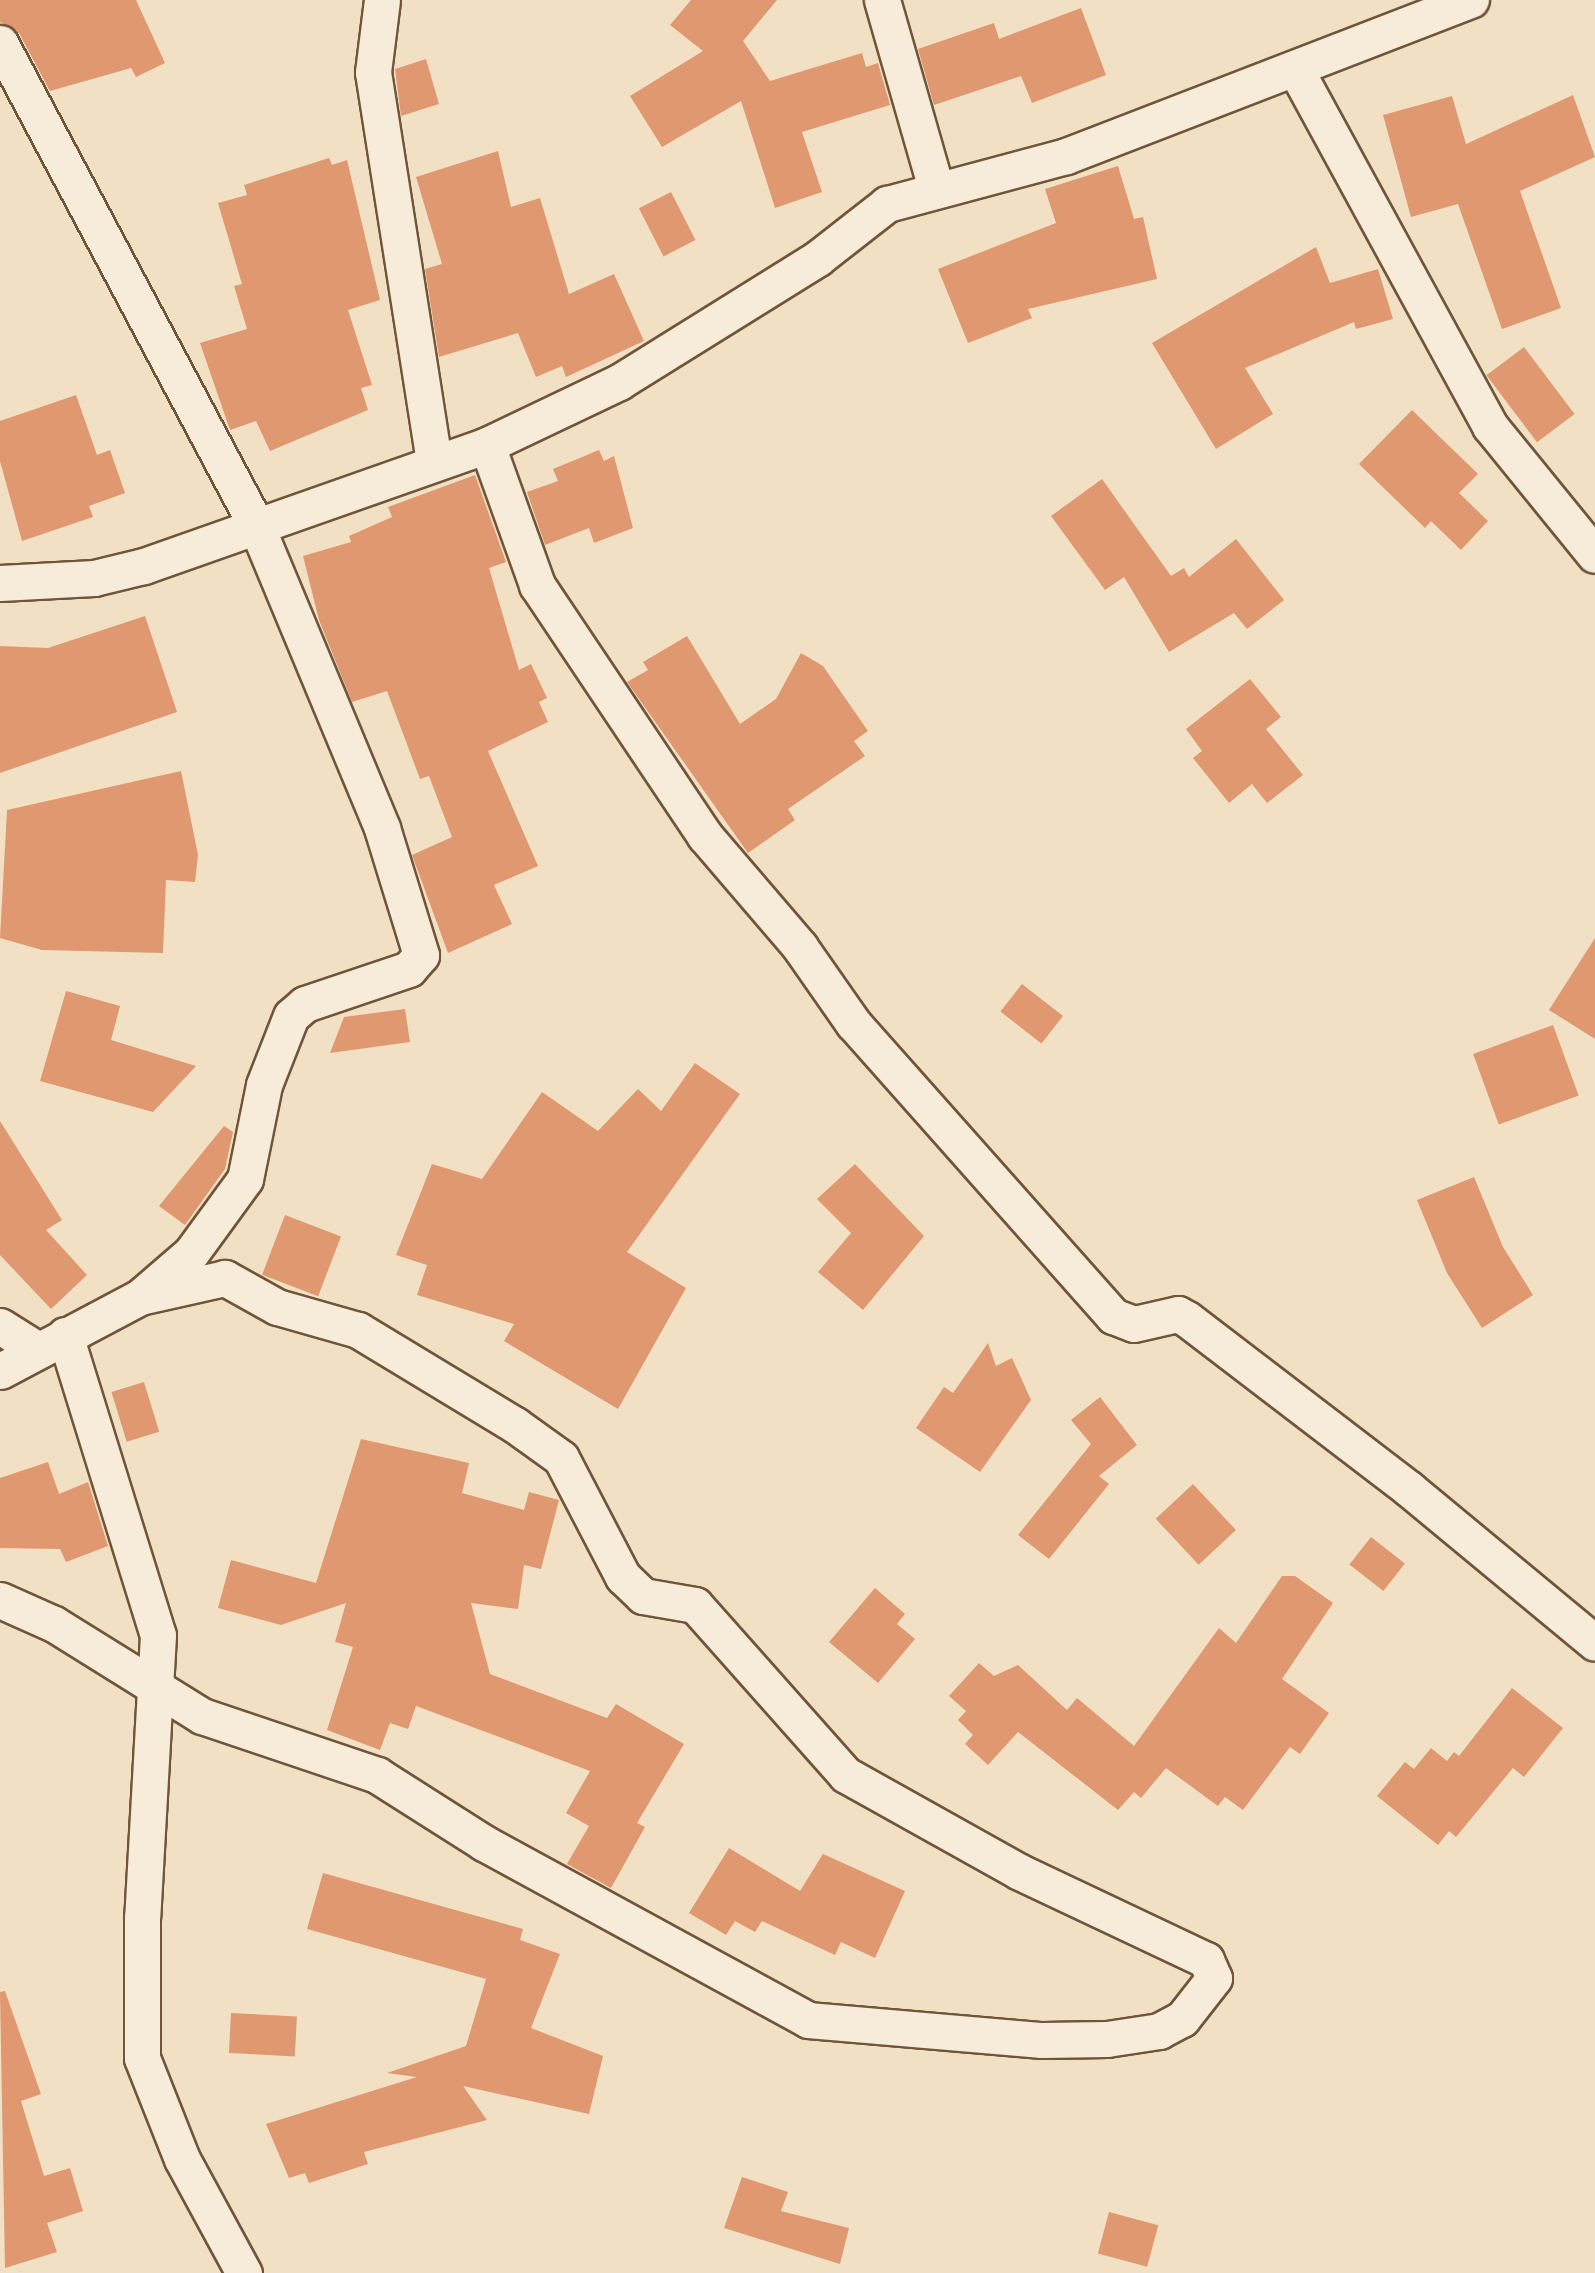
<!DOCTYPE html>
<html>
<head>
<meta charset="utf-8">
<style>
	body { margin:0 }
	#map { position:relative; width:1595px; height:2273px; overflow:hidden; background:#f2e0c4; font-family:Cardo,serif }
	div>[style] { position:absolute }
	.building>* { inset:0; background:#df986f; transform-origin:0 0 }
	.roads { filter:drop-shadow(2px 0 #705539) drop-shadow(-2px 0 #705539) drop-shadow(0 2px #705539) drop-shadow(0 -2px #705539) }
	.minor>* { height:35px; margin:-17.5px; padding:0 17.5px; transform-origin:17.5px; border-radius:17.5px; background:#f7ebd9 }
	span { translate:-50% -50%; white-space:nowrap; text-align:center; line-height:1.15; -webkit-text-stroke:8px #f7ebd9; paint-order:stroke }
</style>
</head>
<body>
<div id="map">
	<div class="building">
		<div style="clip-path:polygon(0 0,136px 0,165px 63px,136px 77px,131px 68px,50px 91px,19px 33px,0 22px)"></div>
		<div style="clip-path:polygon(691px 0,777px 0,743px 41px,770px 81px,862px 53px,866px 67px,878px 63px,890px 105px,802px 132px,822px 192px,775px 208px,741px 101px,662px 147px,630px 96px,703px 51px,670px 25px)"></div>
		<div style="clip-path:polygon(1081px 8px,1106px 75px,1032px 103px,1021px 76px,934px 105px,918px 49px,994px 23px,999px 39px)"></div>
		<div style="clip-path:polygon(426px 59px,439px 104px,401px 116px,395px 69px)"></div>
		<div style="clip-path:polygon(1573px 95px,1595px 157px,1520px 191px,1561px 308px,1502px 329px,1458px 204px,1411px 217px,1383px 115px,1452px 96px,1466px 144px)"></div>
		<div style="clip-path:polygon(498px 151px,511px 207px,540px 198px,569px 294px,614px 274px,644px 341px,566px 377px,562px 366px,536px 377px,518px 333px,439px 357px,425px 269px,442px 264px,416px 177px)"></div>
		<div style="clip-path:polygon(329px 158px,332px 165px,347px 160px,380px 300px,348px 310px,372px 385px,361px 388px,368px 410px,270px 451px,256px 421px,230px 430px,200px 343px,247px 329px,234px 286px,242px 284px,218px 203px,247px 195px,244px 185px)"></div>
		<div style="clip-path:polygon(1118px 166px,1134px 219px,1143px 217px,1157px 279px,1028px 309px,1032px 318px,968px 343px,938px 269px,1056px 223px,1045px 189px)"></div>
		<div style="left:671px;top:192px;width:54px;height:36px;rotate:63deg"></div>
		<div style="clip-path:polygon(1316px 247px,1330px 283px,1378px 269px,1393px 319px,1356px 329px,1354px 322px,1245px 368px,1273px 414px,1216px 449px,1152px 343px)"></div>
		<div style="left:1524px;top:347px;width:84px;height:47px;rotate:53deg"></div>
		<div style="clip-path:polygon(76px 395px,97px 455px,110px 450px,125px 493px,89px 506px,93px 517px,22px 541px,0 461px,0 421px)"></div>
		<div style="clip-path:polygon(1412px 410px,1478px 474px,1459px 493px,1488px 521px,1461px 550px,1431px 521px,1425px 528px,1359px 464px)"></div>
		<div style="clip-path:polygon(599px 450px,604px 461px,614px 456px,633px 528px,594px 543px,589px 528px,545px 545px,527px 492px,558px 481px,553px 469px)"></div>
		<div style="clip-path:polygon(475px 475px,506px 562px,489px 568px,519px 670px,531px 664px,547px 698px,539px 702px,548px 722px,488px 751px,538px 866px,494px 885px,512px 924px,448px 953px,412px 855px,452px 837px,429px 776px,420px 779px,387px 691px,352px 702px,319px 620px,303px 556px,351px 542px,349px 536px,392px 517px,388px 507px)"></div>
		<div style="clip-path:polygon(1102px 479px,1171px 576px,1184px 568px,1189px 577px,1236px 539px,1284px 600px,1247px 629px,1234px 613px,1169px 652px,1124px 577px,1105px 590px,1051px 516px)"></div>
		<div style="clip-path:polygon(145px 616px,177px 712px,0 773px,0 646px,48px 648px)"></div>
		<div style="clip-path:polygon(687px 636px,740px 724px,776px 699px,801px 653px,823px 666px,868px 731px,854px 741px,865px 756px,788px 809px,795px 820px,748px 853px,627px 682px,648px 670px,643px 662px)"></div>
		<div style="clip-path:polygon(1250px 679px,1281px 717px,1266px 729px,1303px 775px,1267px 803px,1252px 784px,1229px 803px,1193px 758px,1202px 751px,1186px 729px)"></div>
		<div style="clip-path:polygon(181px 771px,198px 855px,195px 882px,166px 880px,163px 953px,42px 950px,0 938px,7px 810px)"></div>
		<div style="clip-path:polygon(1595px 938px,1595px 1039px,1549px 1010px)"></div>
		<div style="left:1022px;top:984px;width:52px;height:35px;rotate:38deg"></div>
		<div style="clip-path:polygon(66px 991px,120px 1006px,111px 1040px,196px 1066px,153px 1112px,40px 1081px)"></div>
		<div style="clip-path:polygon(405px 1009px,410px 1042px,330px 1053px,344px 1017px)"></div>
		<div style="left:1553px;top:1025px;width:75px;height:85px;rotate:70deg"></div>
		<div style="clip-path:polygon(695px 1063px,740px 1094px,627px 1252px,686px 1288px,618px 1409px,504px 1341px,514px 1324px,417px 1295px,427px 1265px,396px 1255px,432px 1164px,482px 1179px,542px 1092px,598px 1131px,638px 1089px,661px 1111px)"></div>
		<div style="clip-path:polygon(0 1121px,62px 1220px,46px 1230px,87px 1275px,51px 1309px,0 1255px)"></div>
		<div style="clip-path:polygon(224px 1126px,233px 1132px,225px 1169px,185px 1225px,159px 1206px)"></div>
		<div style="clip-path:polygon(855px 1164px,924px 1236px,863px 1310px,818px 1272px,851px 1233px,817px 1199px)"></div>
		<div style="clip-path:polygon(1474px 1177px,1503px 1247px,1533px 1295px,1482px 1328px,1447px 1273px,1417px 1200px)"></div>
		<div style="left:285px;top:1215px;width:60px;height:64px;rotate:21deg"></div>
		<div style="clip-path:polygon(988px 1343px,996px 1366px,1012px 1358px,1031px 1400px,980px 1472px,916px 1428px,944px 1387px,953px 1393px)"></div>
		<div style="left:144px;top:1382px;width:52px;height:34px;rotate:73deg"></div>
		<div style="clip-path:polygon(1100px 1397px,1137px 1445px,1099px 1476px,1109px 1484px,1049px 1559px,1018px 1535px,1091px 1444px,1071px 1420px)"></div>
		<div style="clip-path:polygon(361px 1439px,469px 1463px,462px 1493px,524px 1510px,529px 1492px,559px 1500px,541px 1569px,524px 1565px,518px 1609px,471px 1603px,490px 1674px,607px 1718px,616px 1704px,684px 1744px,637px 1823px,645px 1827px,611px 1888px,567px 1864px,589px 1826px,566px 1813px,590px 1771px,416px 1706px,408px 1729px,390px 1723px,380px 1750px,327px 1730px,353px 1647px,335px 1642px,346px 1603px,281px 1625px,218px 1608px,231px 1560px,316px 1583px)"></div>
		<div style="clip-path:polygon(48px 1462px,59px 1494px,88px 1482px,108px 1546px,66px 1562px,60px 1549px,0 1548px,0 1478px)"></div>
		<div style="left:1193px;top:1484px;width:63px;height:51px;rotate:47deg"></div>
		<div style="left:1371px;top:1537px;width:43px;height:35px;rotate:38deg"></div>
		<div style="clip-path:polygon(1282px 1576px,1295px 1576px,1333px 1603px,1282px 1679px,1329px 1713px,1300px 1754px,1290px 1747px,1243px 1810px,1225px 1797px,1218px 1806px,1166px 1768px,1141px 1798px,1134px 1792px,1118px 1810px,1018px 1732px,988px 1765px,965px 1744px,973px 1735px,958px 1720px,966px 1711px,949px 1696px,979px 1663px,994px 1676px,1018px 1665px,1067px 1710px,1077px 1698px,1134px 1746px,1219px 1628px,1236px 1643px)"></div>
		<div style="clip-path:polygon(875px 1588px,905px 1614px,897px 1624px,915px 1639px,878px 1683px,829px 1642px)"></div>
		<div style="clip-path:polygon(1512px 1688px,1563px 1728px,1524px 1777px,1513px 1768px,1456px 1837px,1449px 1831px,1438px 1845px,1377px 1796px,1405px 1762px,1414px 1769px,1431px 1748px,1447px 1761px,1454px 1752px,1459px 1756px)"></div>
		<div style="clip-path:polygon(729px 1848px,800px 1891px,823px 1854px,905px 1891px,875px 1958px,841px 1942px,835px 1955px,762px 1921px,755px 1932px,735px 1921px,726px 1935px,689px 1913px)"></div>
		<div style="clip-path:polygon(323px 1873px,523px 1929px,520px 1940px,560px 1954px,531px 2028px,603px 2056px,589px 2114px,463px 2086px,487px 2120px,364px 2152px,368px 2164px,309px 2183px,305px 2173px,289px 2178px,266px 2124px,417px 2077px,387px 2073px,466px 2046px,486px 1979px,307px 1929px)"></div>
		<div style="clip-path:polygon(5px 1991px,41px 2094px,21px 2101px,44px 2176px,70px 2168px,83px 2211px,47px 2223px,57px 2252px,5px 2268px,0 1992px)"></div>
		<div style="left:231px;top:2013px;width:66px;height:40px;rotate:3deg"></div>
		<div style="clip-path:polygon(742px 2177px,788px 2192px,781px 2211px,849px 2228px,840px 2264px,724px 2228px)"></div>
		<div style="left:1109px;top:2212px;width:51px;height:43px;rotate:15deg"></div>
	</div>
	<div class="roads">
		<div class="minor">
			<div style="left:382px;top:0;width:73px;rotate:97.1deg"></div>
			<div style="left:373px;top:72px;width:395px;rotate:81.1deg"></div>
			<div style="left:882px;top:0;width:196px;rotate:74deg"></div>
			<div style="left:0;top:43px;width:546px;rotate:62.03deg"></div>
			<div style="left:256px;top:525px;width:328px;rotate:67.4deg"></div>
			<div style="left:382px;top:828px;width:133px;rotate:72.9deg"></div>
			<div style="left:421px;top:955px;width:18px;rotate:131deg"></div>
			<div style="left:409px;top:969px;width:110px;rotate:161.4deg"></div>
			<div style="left:305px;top:1004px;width:18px;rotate:139deg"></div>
			<div style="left:291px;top:1016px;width:74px;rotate:111.4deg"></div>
			<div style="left:264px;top:1085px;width:96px;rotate:101.4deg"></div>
			<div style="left:245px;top:1179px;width:92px;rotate:126.1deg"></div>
			<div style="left:191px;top:1253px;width:67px;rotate:139.2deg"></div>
			<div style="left:140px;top:1297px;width:158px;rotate:152.1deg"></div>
			<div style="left:1297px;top:72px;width:403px;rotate:61.4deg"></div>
			<div style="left:1490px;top:426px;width:166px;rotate:50.9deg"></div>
			<div style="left:487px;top:445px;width:149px;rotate:70.3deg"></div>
			<div style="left:537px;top:585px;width:302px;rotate:56.2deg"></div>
			<div style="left:705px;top:836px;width:146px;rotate:49.4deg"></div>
			<div style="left:800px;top:947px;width:93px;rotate:55.1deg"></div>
			<div style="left:853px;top:1023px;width:392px;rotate:48.4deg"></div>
			<div style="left:1113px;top:1316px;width:22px;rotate:21deg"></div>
			<div style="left:1134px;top:1324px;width:45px;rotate:-12.8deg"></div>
			<div style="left:1178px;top:1314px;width:10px;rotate:29deg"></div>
			<div style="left:1187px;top:1319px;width:280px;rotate:37.4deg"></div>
			<div style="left:1409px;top:1489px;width:241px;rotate:39.6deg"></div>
			<div style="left:0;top:583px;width:94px;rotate:-3deg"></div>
			<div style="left:94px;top:578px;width:51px;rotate:-13.5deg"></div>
			<div style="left:144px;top:566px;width:364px;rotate:-19.4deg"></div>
			<div style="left:487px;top:445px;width:146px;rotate:-25.5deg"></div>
			<div style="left:619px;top:382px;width:234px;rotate:-31.9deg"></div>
			<div style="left:818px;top:258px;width:88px;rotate:-38deg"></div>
			<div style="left:887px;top:204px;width:185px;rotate:-15deg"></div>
			<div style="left:1066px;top:156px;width:434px;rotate:-21.1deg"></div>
			<div style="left:0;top:1326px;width:41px;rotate:32.2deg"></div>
			<div style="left:65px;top:1335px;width:314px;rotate:72.8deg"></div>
			<div style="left:158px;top:1635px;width:282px;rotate:93.2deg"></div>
			<div style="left:142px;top:1917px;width:141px;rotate:90deg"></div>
			<div style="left:142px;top:2058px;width:109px;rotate:68.4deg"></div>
			<div style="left:182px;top:2159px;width:130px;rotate:61.5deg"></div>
			<div style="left:0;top:1600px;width:59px;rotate:24deg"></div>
			<div style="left:54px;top:1624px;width:174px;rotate:31.9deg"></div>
			<div style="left:202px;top:1716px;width:185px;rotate:18.6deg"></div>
			<div style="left:377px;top:1775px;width:127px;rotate:32.4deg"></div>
			<div style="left:484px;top:1843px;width:369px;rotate:28.6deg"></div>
			<div style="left:808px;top:2020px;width:235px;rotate:4.9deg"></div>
			<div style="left:1042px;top:2040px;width:65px;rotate:-0.9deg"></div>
			<div style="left:1107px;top:2039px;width:53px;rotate:-8.7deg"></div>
			<div style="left:1159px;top:2031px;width:26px;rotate:-28deg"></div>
			<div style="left:1182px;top:2019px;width:52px;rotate:-52deg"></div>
			<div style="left:1214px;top:1978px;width:20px;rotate:-114deg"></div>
			<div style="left:1206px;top:1960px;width:208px;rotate:-154.7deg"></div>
			<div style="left:1018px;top:1871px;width:197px;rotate:-150.8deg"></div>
			<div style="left:846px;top:1775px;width:227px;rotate:-131.6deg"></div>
			<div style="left:695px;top:1605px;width:53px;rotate:-170.2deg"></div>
			<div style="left:643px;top:1596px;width:28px;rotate:-136deg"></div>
			<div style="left:623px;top:1577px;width:134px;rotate:-117.5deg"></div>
			<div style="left:561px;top:1458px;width:57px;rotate:-144.3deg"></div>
			<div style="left:515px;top:1425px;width:184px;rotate:-148.8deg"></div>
			<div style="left:358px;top:1330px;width:84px;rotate:-164.1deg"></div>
			<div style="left:277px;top:1307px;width:60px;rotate:-150.9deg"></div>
			<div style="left:225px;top:1278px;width:87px;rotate:167.4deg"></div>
		</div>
	</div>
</div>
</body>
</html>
